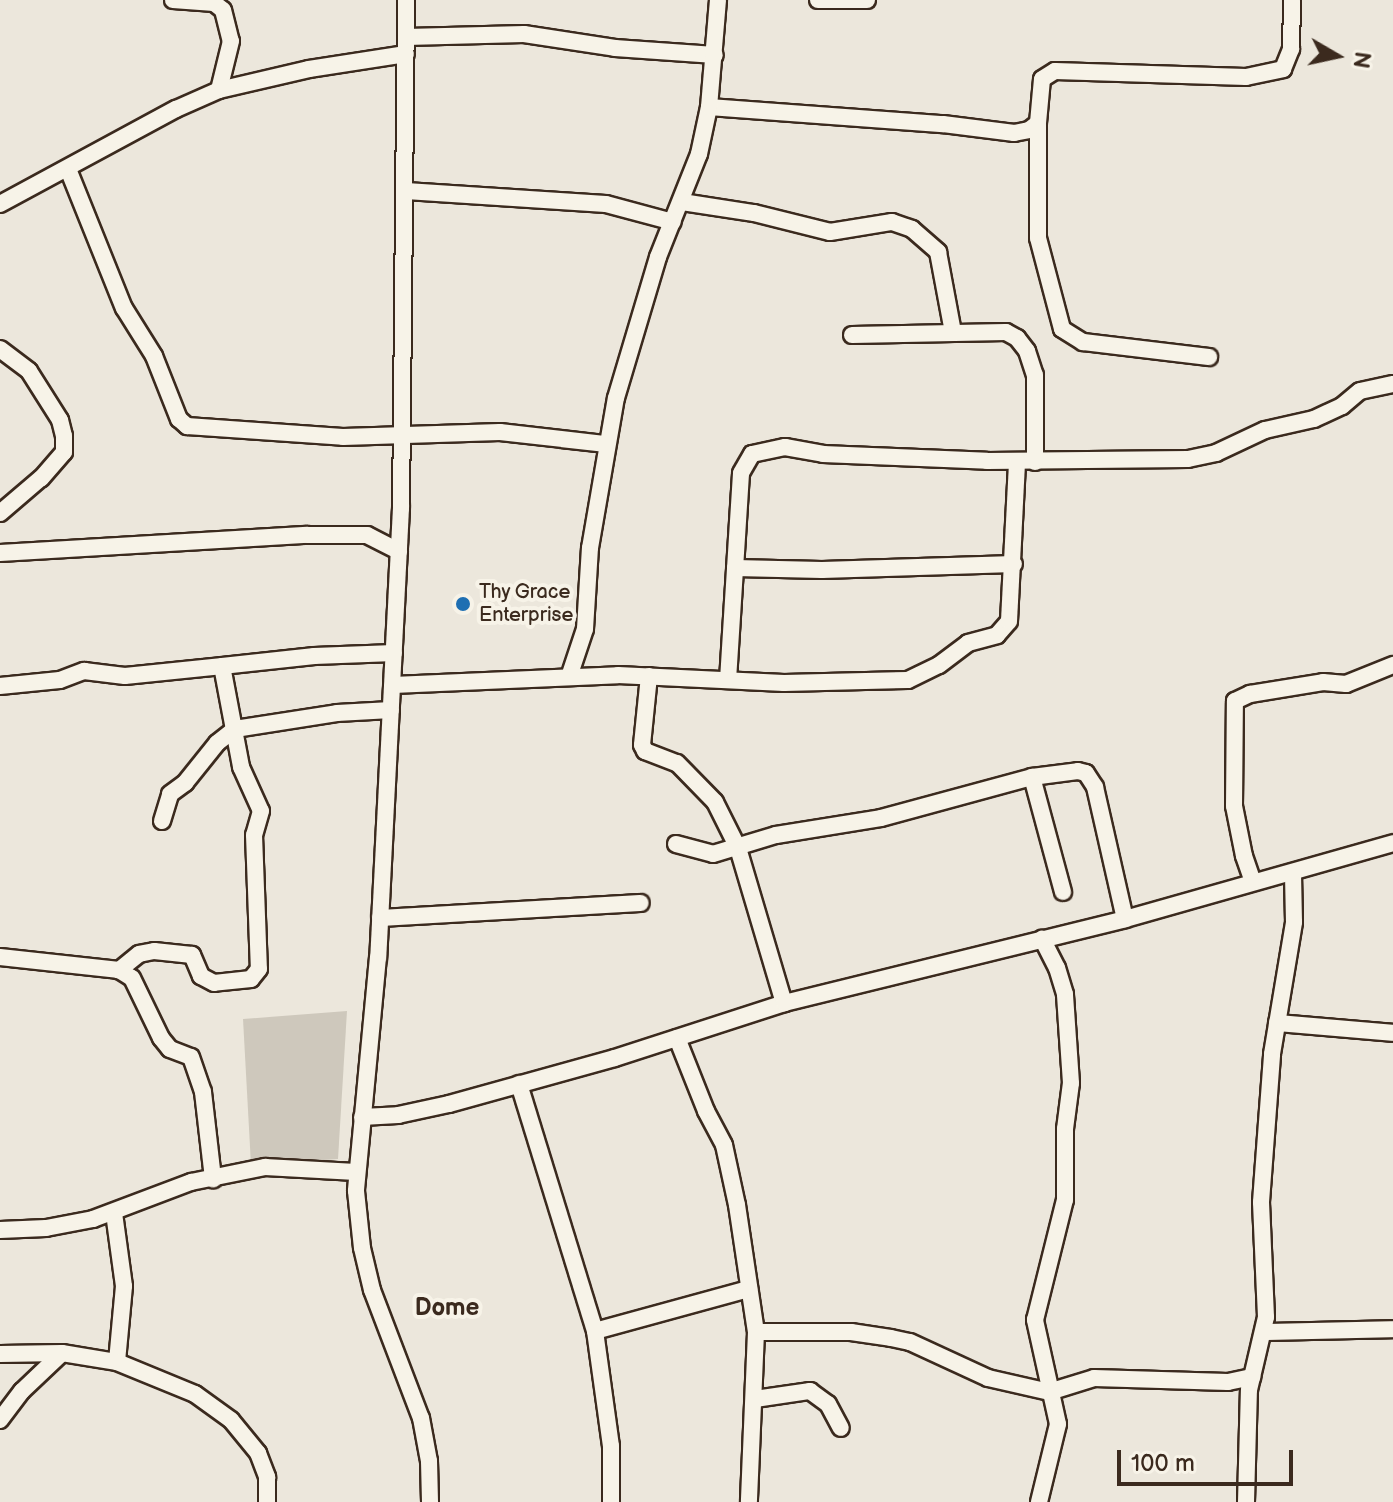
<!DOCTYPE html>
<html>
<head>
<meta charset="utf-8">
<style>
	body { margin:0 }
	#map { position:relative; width:1393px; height:1502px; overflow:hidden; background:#ece7dc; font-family:"Balsamiq Sans",sans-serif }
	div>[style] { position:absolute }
	.green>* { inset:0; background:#cec8bc }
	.roads { filter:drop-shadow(2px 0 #3b2a1e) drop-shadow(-2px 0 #3b2a1e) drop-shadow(0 2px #3b2a1e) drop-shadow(0 -2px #3b2a1e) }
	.minor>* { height:16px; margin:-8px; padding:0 8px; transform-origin:8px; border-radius:8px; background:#f7f3e8 }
	.dots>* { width:22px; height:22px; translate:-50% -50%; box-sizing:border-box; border:4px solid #f7f3e8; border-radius:50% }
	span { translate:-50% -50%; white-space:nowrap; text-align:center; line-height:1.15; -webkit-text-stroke:8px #f7f3e8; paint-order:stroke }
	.poi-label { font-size:20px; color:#3b2a1e }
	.left { translate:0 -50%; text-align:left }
	.quarter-label { font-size:24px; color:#3b2a1e; font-weight:700 }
	.north { position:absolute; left:1297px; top:16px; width:80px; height:80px; -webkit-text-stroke:6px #f7f3e8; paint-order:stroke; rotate:99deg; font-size:22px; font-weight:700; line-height:32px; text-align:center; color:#3b2a1e }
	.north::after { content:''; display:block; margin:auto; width:28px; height:36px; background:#3b2a1e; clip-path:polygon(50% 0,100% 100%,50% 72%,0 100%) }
	.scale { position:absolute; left:1117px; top:1450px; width:176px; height:36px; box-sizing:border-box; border:4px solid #3b2a1e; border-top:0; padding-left:10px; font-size:24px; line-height:28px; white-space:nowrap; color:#3b2a1e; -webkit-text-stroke:6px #f7f3e8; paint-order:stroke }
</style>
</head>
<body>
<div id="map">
	<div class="green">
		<div style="clip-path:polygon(347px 1011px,338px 1159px,251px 1165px,243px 1019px)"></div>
	</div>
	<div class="roads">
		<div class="minor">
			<div style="left:173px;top:0;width:41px;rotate:4.2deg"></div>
			<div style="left:214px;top:3px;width:11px;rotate:38deg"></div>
			<div style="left:223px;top:10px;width:32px;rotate:76deg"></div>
			<div style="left:231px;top:41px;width:50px;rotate:103.8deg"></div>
			<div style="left:406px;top:0;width:508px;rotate:90.56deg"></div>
			<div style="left:401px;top:508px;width:450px;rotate:92.9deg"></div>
			<div style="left:378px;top:957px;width:235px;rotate:95.4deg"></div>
			<div style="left:356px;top:1191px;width:57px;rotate:84deg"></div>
			<div style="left:362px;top:1248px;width:43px;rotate:76.6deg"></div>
			<div style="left:372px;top:1290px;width:137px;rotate:69.1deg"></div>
			<div style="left:421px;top:1418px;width:44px;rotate:79.5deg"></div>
			<div style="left:429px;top:1461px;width:41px;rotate:88.6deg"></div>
			<div style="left:818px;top:0;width:49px"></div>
			<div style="left:406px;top:37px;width:118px;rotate:-1.5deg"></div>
			<div style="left:524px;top:34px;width:92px;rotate:8.7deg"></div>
			<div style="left:615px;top:48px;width:100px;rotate:4deg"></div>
			<div style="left:709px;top:107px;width:235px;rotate:4.2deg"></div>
			<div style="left:943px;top:124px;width:72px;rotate:7.2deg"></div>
			<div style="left:1014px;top:133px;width:15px;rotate:-11deg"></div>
			<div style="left:1029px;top:130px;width:11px;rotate:-38deg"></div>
			<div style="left:1038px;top:123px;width:44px;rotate:-84.8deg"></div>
			<div style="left:1042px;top:79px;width:15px;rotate:-32deg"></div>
			<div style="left:1055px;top:71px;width:191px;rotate:1.8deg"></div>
			<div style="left:1246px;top:77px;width:38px;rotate:-12deg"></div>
			<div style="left:1283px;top:69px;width:22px;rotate:-68deg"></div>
			<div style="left:1291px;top:49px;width:49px;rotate:-88.8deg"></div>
			<div style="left:1038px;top:123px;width:115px;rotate:90deg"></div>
			<div style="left:1038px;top:238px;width:94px;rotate:75.2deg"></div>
			<div style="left:1062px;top:329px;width:25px;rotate:32deg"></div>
			<div style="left:1083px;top:342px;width:127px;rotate:6.8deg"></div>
			<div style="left:68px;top:169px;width:150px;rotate:68.1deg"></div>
			<div style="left:124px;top:308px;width:57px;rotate:58deg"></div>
			<div style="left:154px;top:356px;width:68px;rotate:68.4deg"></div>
			<div style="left:179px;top:419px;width:11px;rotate:41deg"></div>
			<div style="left:187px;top:426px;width:156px;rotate:4deg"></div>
			<div style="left:343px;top:437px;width:157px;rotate:-1.8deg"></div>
			<div style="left:500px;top:432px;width:107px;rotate:6.5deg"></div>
			<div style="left:406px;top:191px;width:200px;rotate:3.7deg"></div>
			<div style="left:606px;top:204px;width:69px;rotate:15deg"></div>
			<div style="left:682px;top:202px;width:73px;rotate:8.7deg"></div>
			<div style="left:754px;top:213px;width:78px;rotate:14deg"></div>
			<div style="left:830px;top:232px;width:63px;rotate:-9.2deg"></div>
			<div style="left:892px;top:222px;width:21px;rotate:19deg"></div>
			<div style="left:912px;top:229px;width:35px;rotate:41deg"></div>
			<div style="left:938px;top:252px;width:81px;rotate:79.4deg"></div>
			<div style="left:0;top:204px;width:200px;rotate:-28.4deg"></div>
			<div style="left:176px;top:109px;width:47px;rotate:-23.8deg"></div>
			<div style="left:219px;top:90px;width:92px;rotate:-13.1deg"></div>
			<div style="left:309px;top:69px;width:98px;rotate:-8.8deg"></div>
			<div style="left:852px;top:335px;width:154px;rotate:-1.1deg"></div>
			<div style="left:1006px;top:332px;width:13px;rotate:29deg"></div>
			<div style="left:1017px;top:338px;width:16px;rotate:52deg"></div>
			<div style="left:1027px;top:351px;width:25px;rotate:72deg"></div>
			<div style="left:1035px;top:375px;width:87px;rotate:90deg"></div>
			<div style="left:0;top:349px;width:36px;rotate:37deg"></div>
			<div style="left:29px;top:371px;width:58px;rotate:57.7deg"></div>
			<div style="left:60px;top:420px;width:16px;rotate:76deg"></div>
			<div style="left:64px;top:436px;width:16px;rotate:90deg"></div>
			<div style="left:64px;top:452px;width:35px;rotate:131deg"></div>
			<div style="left:41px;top:478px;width:54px;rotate:139.5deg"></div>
			<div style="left:0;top:553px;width:308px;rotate:-3.4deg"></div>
			<div style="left:307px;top:535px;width:60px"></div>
			<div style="left:367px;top:535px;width:36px;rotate:27deg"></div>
			<div style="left:735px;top:568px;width:87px;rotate:1.3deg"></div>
			<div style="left:822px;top:570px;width:192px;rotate:-1.8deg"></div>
			<div style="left:222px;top:666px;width:93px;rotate:-6.2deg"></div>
			<div style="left:314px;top:656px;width:80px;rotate:-2.1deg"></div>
			<div style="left:649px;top:676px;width:69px;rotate:95.8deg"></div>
			<div style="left:642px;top:745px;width:7px;rotate:63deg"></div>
			<div style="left:645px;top:751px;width:34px;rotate:21deg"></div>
			<div style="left:677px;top:763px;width:54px;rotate:45.7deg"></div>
			<div style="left:715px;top:802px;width:51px;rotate:63.4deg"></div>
			<div style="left:738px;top:848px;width:162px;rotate:73.5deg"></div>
			<div style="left:569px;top:677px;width:51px;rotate:-71.6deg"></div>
			<div style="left:585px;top:629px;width:81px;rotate:-86.5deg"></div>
			<div style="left:590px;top:548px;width:152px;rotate:-80.2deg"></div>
			<div style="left:616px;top:398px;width:147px;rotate:-73.4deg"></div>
			<div style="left:658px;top:257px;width:111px;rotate:-68.3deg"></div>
			<div style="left:699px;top:154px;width:48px;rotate:-78deg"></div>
			<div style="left:709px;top:107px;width:107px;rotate:-85.2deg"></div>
			<div style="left:728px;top:680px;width:207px;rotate:-86.4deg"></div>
			<div style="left:741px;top:473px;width:22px;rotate:-60deg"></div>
			<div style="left:752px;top:454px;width:34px;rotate:-12deg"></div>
			<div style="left:785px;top:447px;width:39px;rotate:10deg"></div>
			<div style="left:823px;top:454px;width:164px;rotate:2.4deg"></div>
			<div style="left:987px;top:461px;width:201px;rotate:-0.6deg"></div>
			<div style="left:1188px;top:459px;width:29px;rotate:-12deg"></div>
			<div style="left:1216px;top:453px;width:54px;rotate:-25.1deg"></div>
			<div style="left:1265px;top:430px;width:50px;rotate:-12.7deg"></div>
			<div style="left:1314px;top:419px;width:31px;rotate:-25deg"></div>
			<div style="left:1342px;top:406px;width:23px;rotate:-40deg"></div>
			<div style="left:1360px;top:391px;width:34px;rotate:-12deg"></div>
			<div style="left:393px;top:685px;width:225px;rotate:-2.5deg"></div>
			<div style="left:618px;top:675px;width:166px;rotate:2.8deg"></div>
			<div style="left:784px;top:683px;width:124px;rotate:-1.4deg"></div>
			<div style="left:908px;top:680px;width:34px;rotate:-26deg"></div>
			<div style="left:939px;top:665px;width:36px;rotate:-37deg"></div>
			<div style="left:968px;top:643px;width:30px;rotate:-15deg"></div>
			<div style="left:997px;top:635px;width:18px;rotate:-49deg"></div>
			<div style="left:1009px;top:621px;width:159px;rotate:-87.1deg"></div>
			<div style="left:0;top:686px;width:60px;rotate:-5.7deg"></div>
			<div style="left:60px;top:680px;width:26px;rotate:-21deg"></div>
			<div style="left:84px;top:671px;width:41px;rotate:7deg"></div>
			<div style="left:125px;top:676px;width:98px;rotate:-5.9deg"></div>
			<div style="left:222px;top:666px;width:103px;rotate:79.3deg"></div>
			<div style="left:241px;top:767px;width:48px;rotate:65.6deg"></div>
			<div style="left:261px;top:811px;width:25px;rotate:106deg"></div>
			<div style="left:254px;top:835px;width:134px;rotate:87.9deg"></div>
			<div style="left:259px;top:969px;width:13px;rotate:129deg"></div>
			<div style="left:251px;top:979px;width:37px;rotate:174deg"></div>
			<div style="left:214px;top:983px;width:15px;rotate:-152deg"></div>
			<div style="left:201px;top:976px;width:23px;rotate:-113deg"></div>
			<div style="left:192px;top:955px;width:38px;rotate:-174deg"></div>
			<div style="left:154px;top:951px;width:15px;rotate:169deg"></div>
			<div style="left:139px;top:954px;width:26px;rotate:141deg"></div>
			<div style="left:1032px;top:777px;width:119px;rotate:74.9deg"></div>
			<div style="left:162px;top:821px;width:28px;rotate:-73deg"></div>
			<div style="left:170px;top:794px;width:19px;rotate:-36deg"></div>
			<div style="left:185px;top:783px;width:51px;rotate:-51.3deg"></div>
			<div style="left:217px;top:743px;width:23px;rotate:-38deg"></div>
			<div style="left:235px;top:729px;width:103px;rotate:-8.9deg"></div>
			<div style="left:337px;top:713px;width:54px;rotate:-3.2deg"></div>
			<div style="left:676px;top:844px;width:38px;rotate:15deg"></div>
			<div style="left:713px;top:854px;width:66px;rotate:-16.8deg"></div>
			<div style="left:776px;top:835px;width:106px;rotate:-9.2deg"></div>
			<div style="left:881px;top:818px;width:156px;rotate:-15.2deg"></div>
			<div style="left:1032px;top:777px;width:46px;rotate:-7.4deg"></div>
			<div style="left:1078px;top:771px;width:8px;rotate:14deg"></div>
			<div style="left:1086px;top:773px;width:17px;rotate:57deg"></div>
			<div style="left:1095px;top:787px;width:135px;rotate:77.2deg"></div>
			<div style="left:1253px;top:882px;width:28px;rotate:-109deg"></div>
			<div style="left:1244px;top:856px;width:51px;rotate:-101.3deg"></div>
			<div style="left:1234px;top:806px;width:105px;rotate:-89.5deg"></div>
			<div style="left:1235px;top:701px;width:17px;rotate:-25deg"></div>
			<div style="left:1250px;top:694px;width:74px;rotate:-9.3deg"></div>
			<div style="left:1323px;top:682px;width:23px;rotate:5deg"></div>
			<div style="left:1346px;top:684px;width:51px;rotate:-22deg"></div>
			<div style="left:380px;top:918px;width:261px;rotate:-3.3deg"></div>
			<div style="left:0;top:957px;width:120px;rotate:6.2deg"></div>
			<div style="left:119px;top:970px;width:15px;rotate:32deg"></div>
			<div style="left:132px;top:978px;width:67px;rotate:64.2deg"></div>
			<div style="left:161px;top:1038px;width:14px;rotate:51deg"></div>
			<div style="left:170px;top:1049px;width:22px;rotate:21deg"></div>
			<div style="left:191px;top:1057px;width:37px;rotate:71deg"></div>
			<div style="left:203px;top:1092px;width:88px;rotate:83.4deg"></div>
			<div style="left:1277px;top:1023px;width:116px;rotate:4.9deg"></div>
			<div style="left:677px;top:1038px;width:79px;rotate:68.3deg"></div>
			<div style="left:706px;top:1111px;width:38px;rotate:62deg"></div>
			<div style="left:724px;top:1145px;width:61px;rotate:77.8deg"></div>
			<div style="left:737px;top:1205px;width:128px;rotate:81.5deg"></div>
			<div style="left:756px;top:1332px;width:170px;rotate:92.4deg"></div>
			<div style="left:519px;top:1084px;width:258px;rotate:72.9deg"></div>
			<div style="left:595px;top:1331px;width:116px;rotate:82.1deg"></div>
			<div style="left:611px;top:1446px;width:56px;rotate:90deg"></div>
			<div style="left:362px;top:1117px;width:36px;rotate:-3deg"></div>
			<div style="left:398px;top:1115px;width:52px;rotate:-12.2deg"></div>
			<div style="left:449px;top:1104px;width:172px;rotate:-15.5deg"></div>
			<div style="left:615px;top:1058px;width:178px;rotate:-18deg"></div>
			<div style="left:784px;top:1003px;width:351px;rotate:-13.8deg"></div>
			<div style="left:1125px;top:919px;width:279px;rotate:-15.8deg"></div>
			<div style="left:114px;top:1213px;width:74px;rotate:82.2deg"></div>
			<div style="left:124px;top:1286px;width:76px;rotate:95.3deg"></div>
			<div style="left:0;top:1230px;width:46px;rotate:-2.5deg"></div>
			<div style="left:46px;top:1228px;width:48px;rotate:-10.8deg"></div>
			<div style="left:93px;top:1219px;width:105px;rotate:-20.7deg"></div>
			<div style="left:191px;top:1182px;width:76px;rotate:-11.5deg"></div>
			<div style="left:265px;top:1167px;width:91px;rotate:3.1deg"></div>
			<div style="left:595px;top:1331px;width:160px;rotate:-15.3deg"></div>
			<div style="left:756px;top:1332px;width:95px"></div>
			<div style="left:851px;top:1332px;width:40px;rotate:8.5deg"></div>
			<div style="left:891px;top:1338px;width:19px;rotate:12deg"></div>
			<div style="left:910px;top:1342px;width:86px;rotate:24.8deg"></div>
			<div style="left:988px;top:1378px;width:63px;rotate:12.9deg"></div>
			<div style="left:1049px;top:1392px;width:47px;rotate:-17.3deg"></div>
			<div style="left:1094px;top:1378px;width:134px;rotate:1.7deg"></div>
			<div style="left:1228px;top:1382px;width:25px;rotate:-12deg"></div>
			<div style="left:1264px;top:1332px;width:129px;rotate:-1.3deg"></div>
			<div style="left:0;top:1354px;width:62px;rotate:-0.9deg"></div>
			<div style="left:62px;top:1353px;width:56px;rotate:9.3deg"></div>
			<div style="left:117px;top:1362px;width:84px;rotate:22.3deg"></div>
			<div style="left:195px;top:1394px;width:44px;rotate:35.8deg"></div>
			<div style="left:231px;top:1420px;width:43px;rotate:50.7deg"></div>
			<div style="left:258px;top:1453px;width:26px;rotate:69deg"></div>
			<div style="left:267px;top:1477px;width:25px;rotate:90deg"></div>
			<div style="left:755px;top:1399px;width:56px;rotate:-8.3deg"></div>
			<div style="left:810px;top:1391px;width:22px;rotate:36deg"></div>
			<div style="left:828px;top:1404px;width:27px;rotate:62deg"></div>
			<div style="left:0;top:1420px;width:36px;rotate:-53deg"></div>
			<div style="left:22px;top:1391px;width:55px;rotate:-43.5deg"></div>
			<div style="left:1039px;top:1502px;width:80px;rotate:-76.3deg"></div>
			<div style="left:1058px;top:1424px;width:107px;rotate:-102.5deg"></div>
			<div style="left:1035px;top:1320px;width:124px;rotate:-76deg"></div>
			<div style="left:1065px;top:1200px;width:71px;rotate:-90deg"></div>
			<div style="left:1065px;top:1129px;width:46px;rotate:-82.6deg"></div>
			<div style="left:1071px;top:1083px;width:89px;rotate:-93.9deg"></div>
			<div style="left:1065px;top:994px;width:27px;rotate:-107deg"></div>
			<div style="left:1057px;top:968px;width:33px;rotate:-117deg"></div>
			<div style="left:1246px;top:1502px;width:112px;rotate:-88.5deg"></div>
			<div style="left:1249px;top:1390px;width:75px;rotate:-76.9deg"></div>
			<div style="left:1266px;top:1317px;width:115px;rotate:-92.5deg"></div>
			<div style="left:1261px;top:1202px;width:148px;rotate:-85.7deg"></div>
			<div style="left:1272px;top:1054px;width:134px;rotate:-80.5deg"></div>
			<div style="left:1294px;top:922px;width:49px;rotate:-91.2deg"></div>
		</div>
	</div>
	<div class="dots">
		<div style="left:463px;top:604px;background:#1f6fb2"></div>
	</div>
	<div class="poi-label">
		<span class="left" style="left:479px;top:604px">Thy Grace<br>Enterprise</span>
	</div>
	<div class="quarter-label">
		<span style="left:447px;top:1308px">Dome</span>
	</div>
	<div class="north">N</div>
	<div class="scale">100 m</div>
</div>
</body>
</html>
